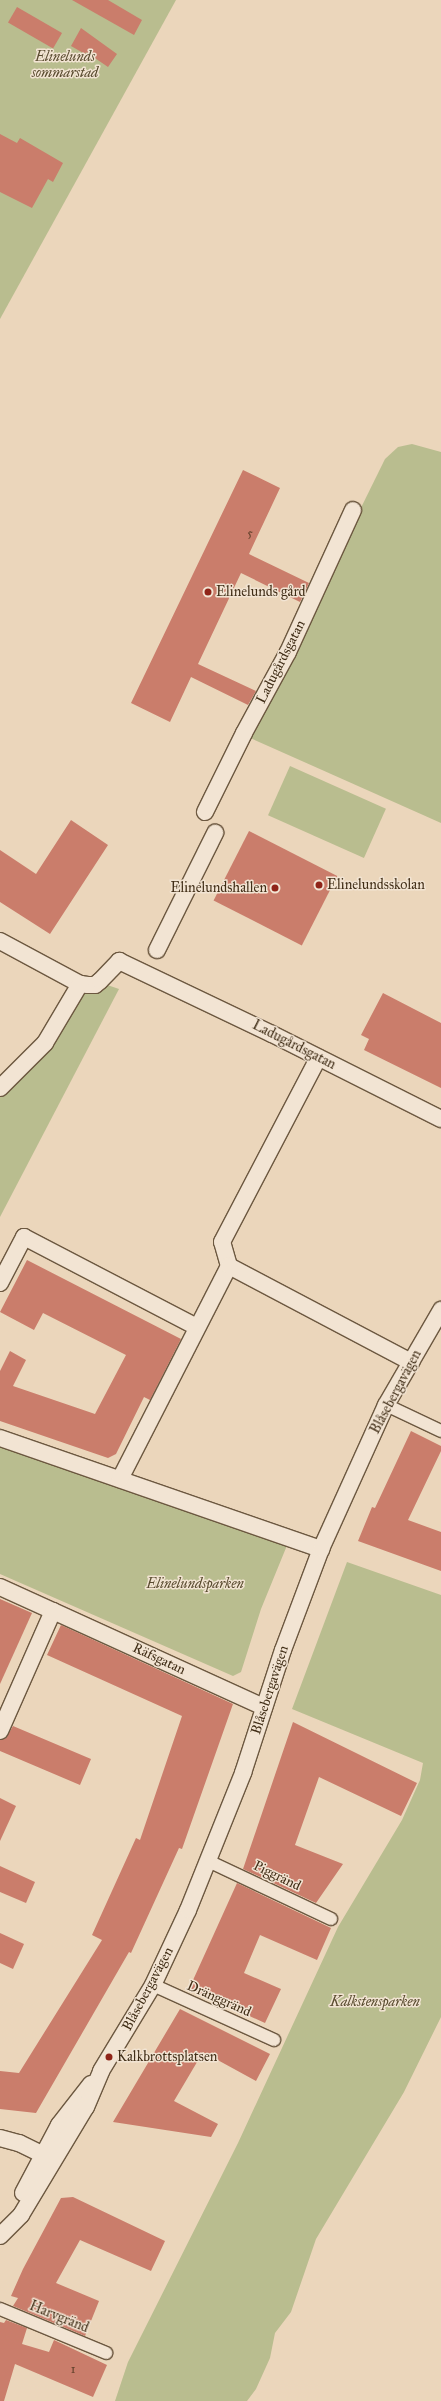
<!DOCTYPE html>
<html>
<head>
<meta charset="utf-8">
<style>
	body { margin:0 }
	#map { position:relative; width:441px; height:2401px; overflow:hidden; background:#ebd6bb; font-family:"IM FELL Great Primer",serif }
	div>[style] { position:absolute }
	.green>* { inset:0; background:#b9bd8f; transform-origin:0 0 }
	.building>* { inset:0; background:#ca7d6b; transform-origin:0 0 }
	.roads { filter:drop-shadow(1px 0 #6c5840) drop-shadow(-1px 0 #6c5840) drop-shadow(0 1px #6c5840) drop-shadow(0 -1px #6c5840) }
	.pedestrian>* { height:12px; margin:-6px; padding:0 6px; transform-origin:6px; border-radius:6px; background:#f2e4d3 }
	.minor>* { height:16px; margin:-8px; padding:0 8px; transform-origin:8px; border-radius:8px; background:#f2e4d3 }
	.dots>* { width:11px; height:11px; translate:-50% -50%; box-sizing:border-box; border:2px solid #f2e4d3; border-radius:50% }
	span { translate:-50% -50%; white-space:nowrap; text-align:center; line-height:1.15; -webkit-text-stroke:3px #f2e4d3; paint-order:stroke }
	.number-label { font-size:12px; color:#63422c }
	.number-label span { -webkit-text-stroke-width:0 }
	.park-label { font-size:14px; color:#594b2f; font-style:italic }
	.poi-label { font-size:14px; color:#412e17 }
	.left { translate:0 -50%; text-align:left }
	.right { translate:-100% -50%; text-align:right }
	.street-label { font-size:14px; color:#412e17 }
</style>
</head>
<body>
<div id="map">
	<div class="green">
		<div style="clip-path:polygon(0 0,176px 0,0 319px)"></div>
		<div style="clip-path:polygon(412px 444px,441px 452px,441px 823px,248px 737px,385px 459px,398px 447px)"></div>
		<div style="left:290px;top:766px;width:105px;height:54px;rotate:24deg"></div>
		<div style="clip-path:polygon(87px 978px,119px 989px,0 1217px,0 1095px)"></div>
		<div style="clip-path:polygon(0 1444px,288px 1543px,261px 1609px,241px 1672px,233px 1676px,0 1574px)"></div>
		<div style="clip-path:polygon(347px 1562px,441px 1595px,441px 2017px,404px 2092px,316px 2239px,291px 2312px,275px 2333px,270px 2358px,256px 2389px,247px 2401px,115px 2401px,128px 2362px,238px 2143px,338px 1927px,402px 1820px,420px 1780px,423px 1763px,292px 1709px)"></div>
	</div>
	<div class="building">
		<div style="clip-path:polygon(72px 0,108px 0,142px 20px,134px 35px)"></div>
		<div style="left:17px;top:7px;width:52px;height:18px;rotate:30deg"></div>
		<div style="clip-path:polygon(81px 28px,117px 54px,108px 67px,86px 52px,85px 54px,71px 46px)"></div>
		<div style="clip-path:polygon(0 134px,17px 143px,20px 138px,63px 163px,53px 182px,48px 179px,32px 208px,0 192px)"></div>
		<div style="clip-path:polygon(243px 470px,280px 488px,249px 554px,309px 583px,300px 602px,241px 573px,198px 664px,256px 691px,248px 705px,191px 677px,170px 722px,131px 703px)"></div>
		<div style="clip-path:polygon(71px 820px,108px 845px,50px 934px,0 902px,0 850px,36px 874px)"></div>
		<div style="left:249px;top:831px;width:99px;height:78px;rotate:27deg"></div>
		<div style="clip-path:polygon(383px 993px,441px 1023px,441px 1088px,364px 1050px,369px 1039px,361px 1035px)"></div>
		<div style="clip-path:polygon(27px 1260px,181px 1339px,150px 1400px,144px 1397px,116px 1454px,108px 1458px,0 1421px,0 1371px,10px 1351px,26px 1360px,13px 1386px,95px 1414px,126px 1355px,43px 1313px,34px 1330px,0 1312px)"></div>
		<div style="clip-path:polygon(411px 1431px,441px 1446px,441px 1451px,408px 1520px,441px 1532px,441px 1571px,358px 1541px,372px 1507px,375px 1508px)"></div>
		<div style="clip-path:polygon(0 1599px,32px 1613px,0 1684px)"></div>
		<div style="clip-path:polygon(61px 1625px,233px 1704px,182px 1849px,179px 1848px,131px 1953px,129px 1952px,36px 2113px,0 2109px,0 2071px,19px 2073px,102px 1940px,92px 1935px,136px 1838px,140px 1840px,182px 1716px,47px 1655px)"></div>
		<div style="clip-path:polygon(293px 1722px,417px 1783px,401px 1816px,319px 1777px,295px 1845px,343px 1864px,316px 1903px,243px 1869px)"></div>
		<div style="clip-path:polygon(13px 1726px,91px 1759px,80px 1785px,0 1751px,0 1740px,6px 1738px)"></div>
		<div style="clip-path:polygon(0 1798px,16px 1806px,0 1841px)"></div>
		<div style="clip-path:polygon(0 1866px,35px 1882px,26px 1903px,0 1892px)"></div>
		<div style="clip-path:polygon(237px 1883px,331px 1928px,317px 1960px,260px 1935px,244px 1973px,281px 1989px,265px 2023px,189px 1989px)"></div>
		<div style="clip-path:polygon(0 1933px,24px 1944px,13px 1969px,0 1963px)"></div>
		<div style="clip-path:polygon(180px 2009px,270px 2054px,256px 2081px,203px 2052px,174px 2101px,218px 2124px,211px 2137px,113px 2122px)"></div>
		<div style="clip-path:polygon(73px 2197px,165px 2241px,151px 2271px,80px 2240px,56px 2283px,99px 2301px,85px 2336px,13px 2306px,18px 2298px,11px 2296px,23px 2269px,61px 2198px)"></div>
		<div style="clip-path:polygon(6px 2320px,27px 2328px,22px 2344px,49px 2352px,54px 2340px,107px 2365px,93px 2397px,15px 2364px,4px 2401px,0 2401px,0 2322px,4px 2323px)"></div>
	</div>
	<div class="roads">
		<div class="pedestrian">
			<div style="left:386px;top:1405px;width:61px;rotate:25.3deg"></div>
			<div style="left:208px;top:1861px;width:136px;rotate:25.2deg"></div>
			<div style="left:153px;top:1985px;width:133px;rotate:24.4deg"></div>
			<div style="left:0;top:2309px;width:115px;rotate:22.5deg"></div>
		</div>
		<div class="minor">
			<div style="left:205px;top:812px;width:88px;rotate:-63.7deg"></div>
			<div style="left:244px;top:733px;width:92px;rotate:-61.5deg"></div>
			<div style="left:288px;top:652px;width:156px;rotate:-65.4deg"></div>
			<div style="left:0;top:941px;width:91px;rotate:28.3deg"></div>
			<div style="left:80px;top:984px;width:8px;rotate:7deg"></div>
			<div style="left:88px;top:985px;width:7px"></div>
			<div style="left:95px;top:985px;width:6px;rotate:-39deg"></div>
			<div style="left:100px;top:981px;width:28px;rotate:-46deg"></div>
			<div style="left:119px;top:961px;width:170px;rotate:25.5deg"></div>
			<div style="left:272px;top:1034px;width:189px;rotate:26.7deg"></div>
			<div style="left:157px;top:950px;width:131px;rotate:-63.6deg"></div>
			<div style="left:0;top:1088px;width:64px;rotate:-45deg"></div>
			<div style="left:45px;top:1043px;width:69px;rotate:-59.3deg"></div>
			<div style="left:229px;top:1266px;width:25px;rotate:-106deg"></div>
			<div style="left:222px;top:1242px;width:208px;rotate:-62.4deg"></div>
			<div style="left:0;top:1283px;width:52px;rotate:-62.4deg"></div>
			<div style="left:24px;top:1237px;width:195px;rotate:27.5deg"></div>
			<div style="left:0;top:1438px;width:340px;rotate:19.1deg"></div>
			<div style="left:120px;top:1479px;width:239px;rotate:-62.9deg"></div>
			<div style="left:229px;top:1266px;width:206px;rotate:27.8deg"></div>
			<div style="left:0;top:1587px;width:58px;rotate:24.4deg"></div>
			<div style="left:53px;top:1611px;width:131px;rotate:113.8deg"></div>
			<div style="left:53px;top:1611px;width:232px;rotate:24.5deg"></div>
			<div style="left:0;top:2138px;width:20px;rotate:15deg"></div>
			<div style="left:19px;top:2143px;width:37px;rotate:26deg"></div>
			<div style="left:23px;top:2193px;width:77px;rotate:-62.1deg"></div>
			<div style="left:59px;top:2125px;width:52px;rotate:-52deg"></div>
			<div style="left:0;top:2236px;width:30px;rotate:-45deg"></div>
			<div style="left:21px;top:2215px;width:126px;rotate:-59deg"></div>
			<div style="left:86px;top:2107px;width:39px;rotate:-67deg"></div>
			<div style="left:101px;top:2071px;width:100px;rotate:-58.8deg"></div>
			<div style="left:153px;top:1985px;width:83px;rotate:-65deg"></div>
			<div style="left:188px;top:1910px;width:148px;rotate:-68.1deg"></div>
			<div style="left:243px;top:1773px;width:129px;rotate:-72deg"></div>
			<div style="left:283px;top:1650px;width:108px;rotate:-69.4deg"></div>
			<div style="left:321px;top:1549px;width:158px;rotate:-65.7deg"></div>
			<div style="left:386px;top:1405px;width:110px;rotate:-59.9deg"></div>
		</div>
	</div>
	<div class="dots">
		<div style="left:208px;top:592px;background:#8f2418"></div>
		<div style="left:319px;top:885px;background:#8f2418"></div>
		<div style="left:275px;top:888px;background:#8f2418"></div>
		<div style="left:109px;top:2057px;background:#8f2418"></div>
	</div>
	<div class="number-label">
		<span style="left:250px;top:534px">5</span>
		<span style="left:73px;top:2370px">1</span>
	</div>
	<div class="park-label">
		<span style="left:65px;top:65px">Elinelunds<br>sommarstad</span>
		<span style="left:195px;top:1584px">Elinelundsparken</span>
		<span style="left:375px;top:2002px">Kalkstensparken</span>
	</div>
	<div class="poi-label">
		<span class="left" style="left:216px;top:592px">Elinelunds gård</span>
		<span class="left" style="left:327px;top:885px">Elinelundsskolan</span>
		<span class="right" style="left:267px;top:888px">Elinelundshallen</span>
		<span class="left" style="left:117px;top:2057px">Kalkbrottsplatsen</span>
	</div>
	<div class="street-label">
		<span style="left:281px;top:662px;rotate:-63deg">Ladugårdsgatan</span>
		<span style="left:294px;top:1045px;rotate:27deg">Ladugårdsgatan</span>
		<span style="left:396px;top:1392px;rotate:-62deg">Blåsebergavägen</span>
		<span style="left:159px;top:1659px;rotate:25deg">Räfsgatan</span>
		<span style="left:270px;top:1690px;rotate:-72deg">Blåsebergavägen</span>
		<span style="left:277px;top:1876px;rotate:26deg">Piggränd</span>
		<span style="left:148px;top:1989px;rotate:-62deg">Blåsebergavägen</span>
		<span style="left:219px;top:1999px;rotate:24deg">Dränggränd</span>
		<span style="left:59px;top:2317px;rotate:22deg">Harvgränd</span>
	</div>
</div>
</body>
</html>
